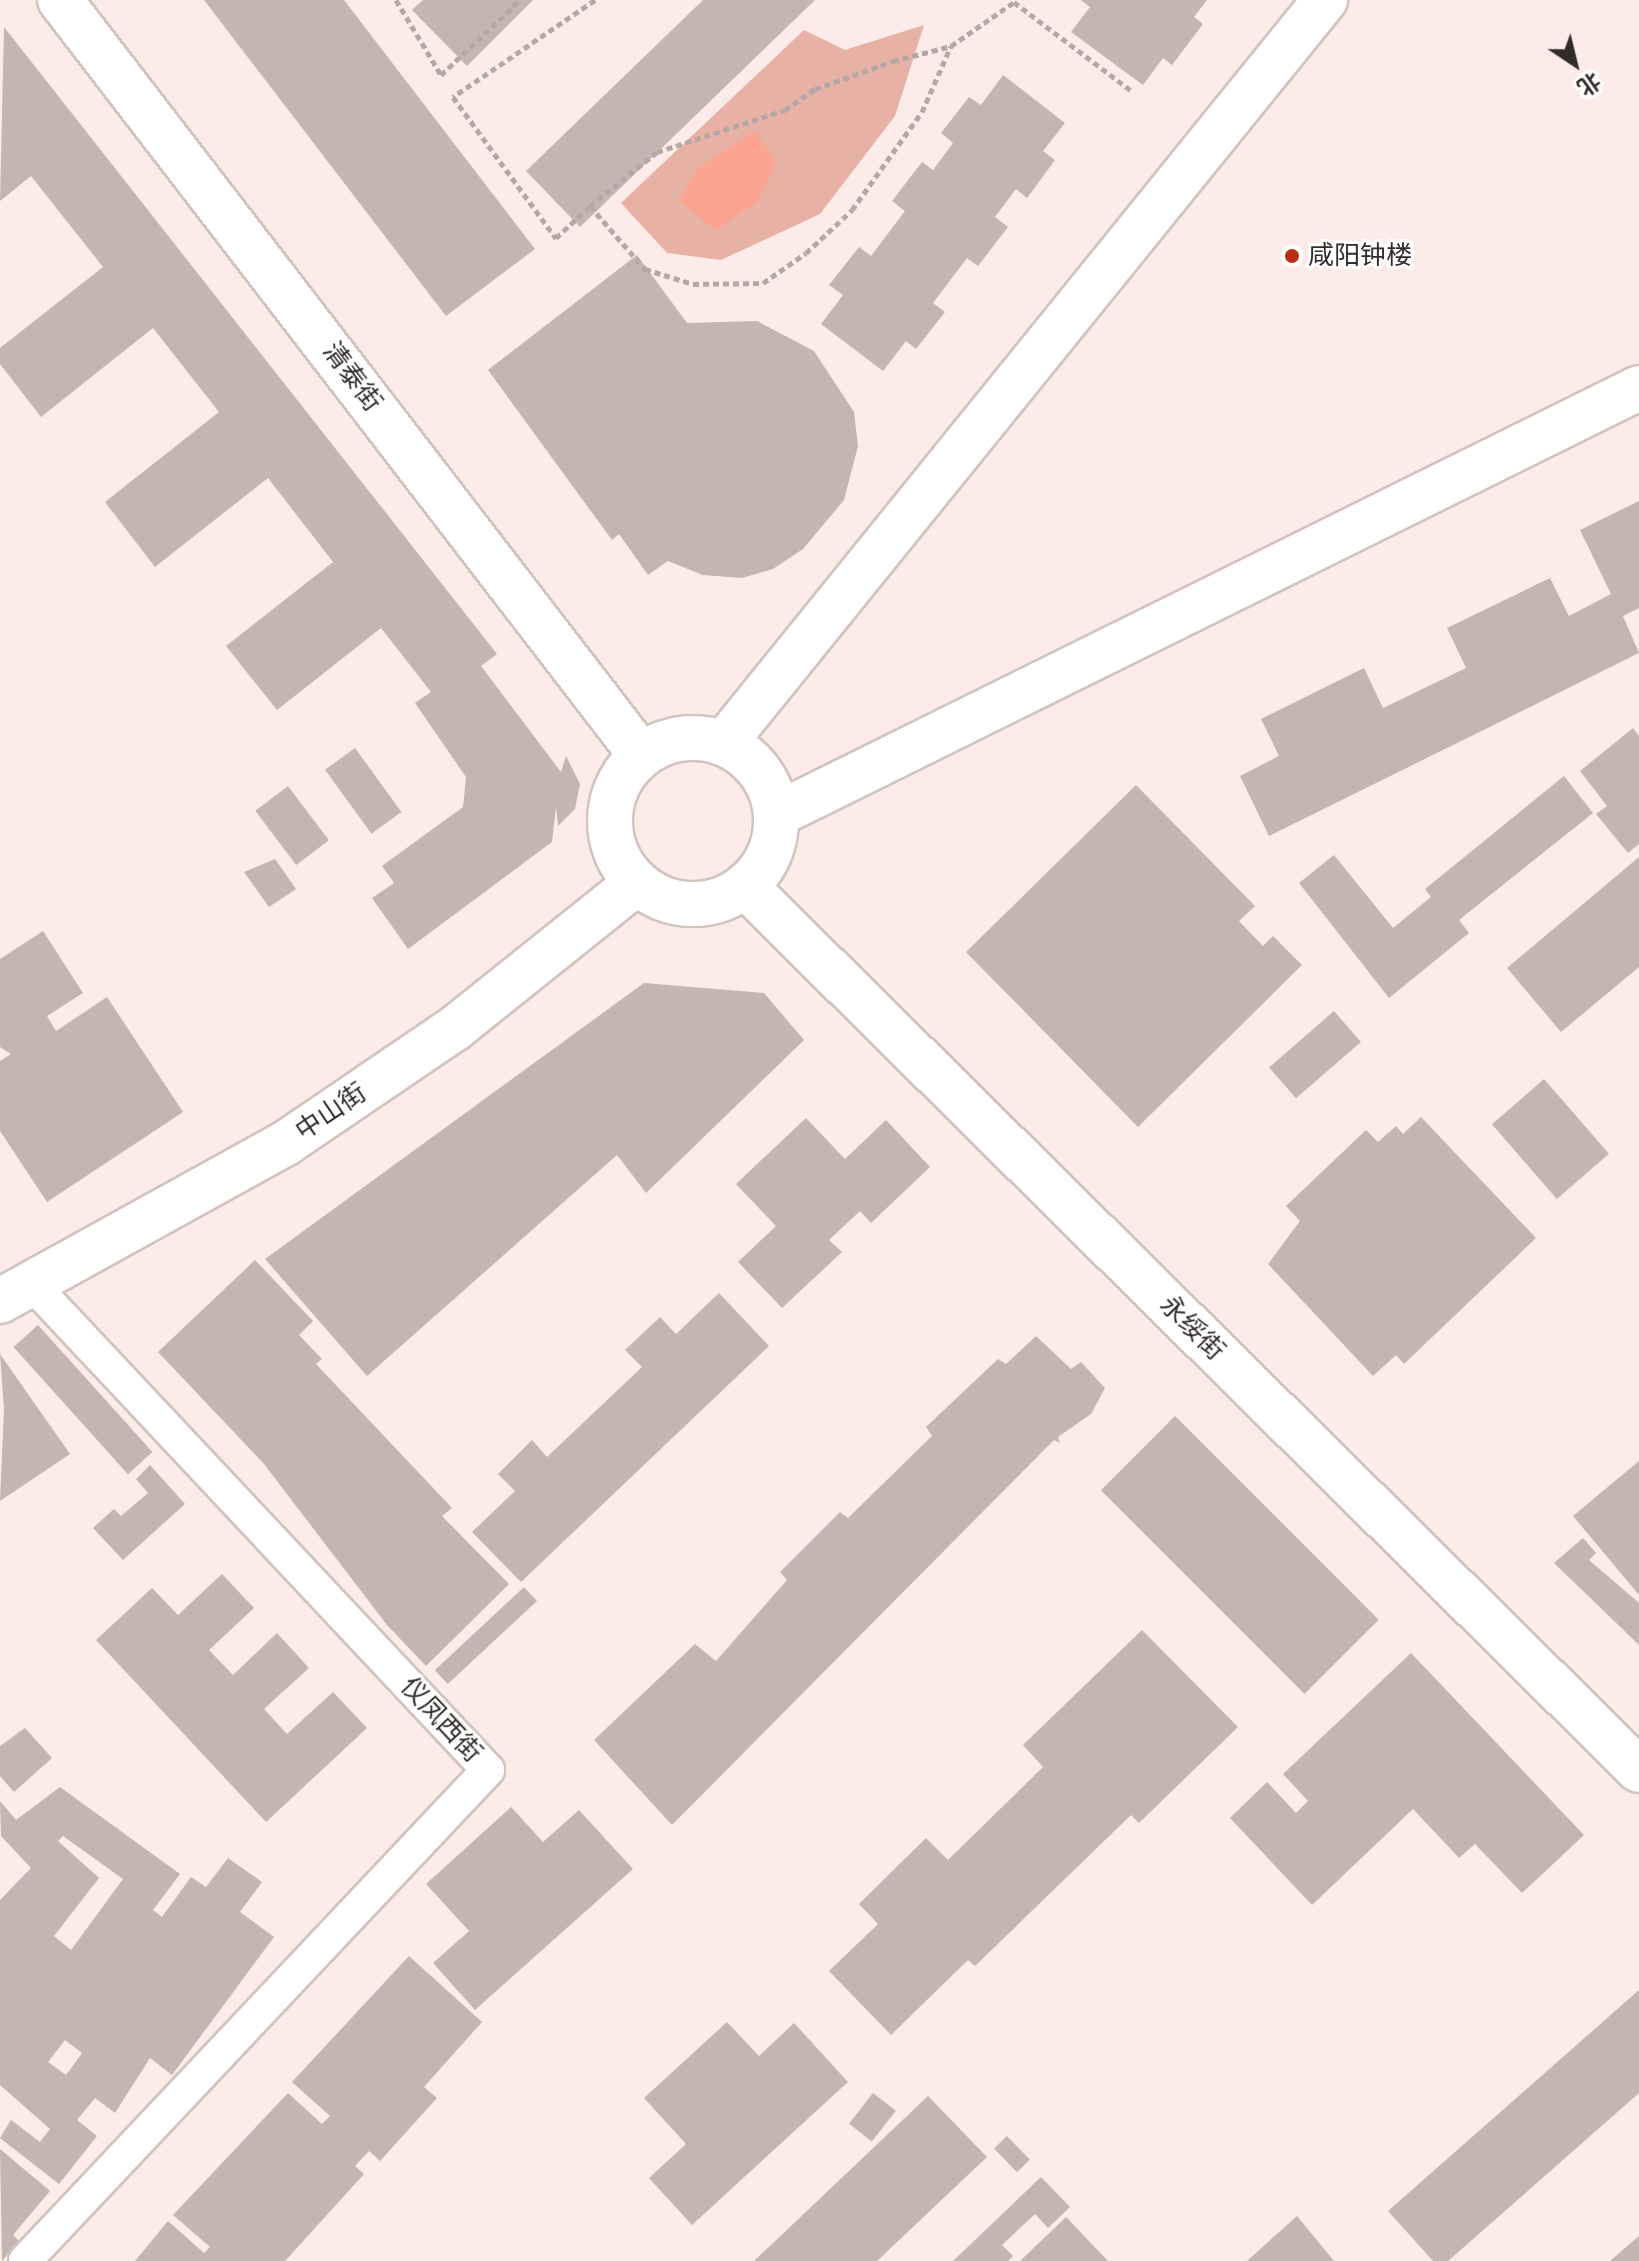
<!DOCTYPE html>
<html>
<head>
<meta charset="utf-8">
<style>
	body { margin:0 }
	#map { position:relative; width:1639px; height:2261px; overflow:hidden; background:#fcebe8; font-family:Rubik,"Noto Sans SC",sans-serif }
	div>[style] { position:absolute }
	.green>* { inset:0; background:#e7b2a5 }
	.water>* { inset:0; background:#fba491 }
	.building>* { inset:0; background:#c4b5b1; transform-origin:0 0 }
	.path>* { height:5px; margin-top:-2.5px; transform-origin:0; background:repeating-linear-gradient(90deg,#b4a7a4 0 6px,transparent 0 10px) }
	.roads { filter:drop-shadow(2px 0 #d3c3bf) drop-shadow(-2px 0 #d3c3bf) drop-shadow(0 2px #d3c3bf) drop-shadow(0 -2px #d3c3bf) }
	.street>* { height:32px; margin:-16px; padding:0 16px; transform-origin:16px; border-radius:16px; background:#fff }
	.secondary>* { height:44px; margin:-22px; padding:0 22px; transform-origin:22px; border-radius:22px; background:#fff }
	.secondary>.ring { margin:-22px; padding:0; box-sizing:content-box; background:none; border:44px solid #fff; border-radius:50% }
	.dots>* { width:22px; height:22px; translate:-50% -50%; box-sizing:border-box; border:4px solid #fff; border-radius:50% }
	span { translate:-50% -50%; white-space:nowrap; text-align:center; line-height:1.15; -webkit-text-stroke:6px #fff; paint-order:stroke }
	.poi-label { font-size:26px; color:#312b2a }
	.left { translate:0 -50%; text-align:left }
	.street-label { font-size:26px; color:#312b2a }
	.north { position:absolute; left:1535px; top:24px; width:80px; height:80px; -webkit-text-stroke:6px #fff; paint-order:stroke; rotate:145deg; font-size:22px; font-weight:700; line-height:32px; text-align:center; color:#312b2a }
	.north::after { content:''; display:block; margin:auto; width:28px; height:36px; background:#312b2a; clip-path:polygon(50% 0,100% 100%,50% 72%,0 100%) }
</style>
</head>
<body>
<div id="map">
	<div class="green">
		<div style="clip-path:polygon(924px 25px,895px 116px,820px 214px,721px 260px,667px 253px,621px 203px,804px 30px,845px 50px)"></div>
	</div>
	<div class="water">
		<div style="clip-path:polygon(755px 131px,776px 161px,758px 201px,716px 231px,679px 200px,698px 168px)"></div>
	</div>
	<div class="building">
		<div style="clip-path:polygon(204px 0,344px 0,535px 249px,446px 316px)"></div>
		<div style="clip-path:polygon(423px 0,533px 0,467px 66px,412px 10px)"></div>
		<div style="clip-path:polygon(703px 0,815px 0,580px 227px,526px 171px)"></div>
		<div style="clip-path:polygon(1081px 0,1207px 0,1194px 17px,1203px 24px,1172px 65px,1163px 58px,1143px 85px,1071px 32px,1090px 7px)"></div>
		<div style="clip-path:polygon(4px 27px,497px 654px,481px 666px,561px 772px,566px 756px,580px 784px,575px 809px,558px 826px,556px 807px,552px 842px,408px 949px,372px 898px,394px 883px,382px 866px,463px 807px,466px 777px,415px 703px,431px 692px,381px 628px,277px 710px,226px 646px,333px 562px,268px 478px,155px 567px,105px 502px,219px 412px,153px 328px,41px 417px,0 364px,0 348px,103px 267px,31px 176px,0 201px)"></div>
		<div style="clip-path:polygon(1003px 75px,1065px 123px,1043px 151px,1055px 160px,1027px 198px,1016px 189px,995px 217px,1008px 227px,978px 266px,967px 258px,933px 303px,945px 312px,916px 349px,906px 341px,883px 371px,821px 324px,843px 295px,829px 285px,859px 247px,871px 256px,905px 211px,892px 201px,922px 162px,933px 170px,953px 143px,941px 133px,969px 97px,981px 105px)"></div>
		<div style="clip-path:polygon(637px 255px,687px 323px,757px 321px,814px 351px,854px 412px,858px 446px,844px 500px,803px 549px,773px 569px,742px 578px,703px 575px,668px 561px,648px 575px,619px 534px,612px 540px,488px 370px)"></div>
		<div style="clip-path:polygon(1639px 501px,1639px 608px,1623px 616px,1639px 653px,1269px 836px,1240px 776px,1279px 756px,1261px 719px,1364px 668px,1383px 708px,1466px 668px,1447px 628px,1550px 578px,1569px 616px,1611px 594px,1580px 530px)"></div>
		<div style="clip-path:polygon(1633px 728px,1639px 736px,1639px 844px,1628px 853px,1596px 814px,1607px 806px,1580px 771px)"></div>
		<div style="left:355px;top:748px;width:79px;height:37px;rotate:54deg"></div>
		<div style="clip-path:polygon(1564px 776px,1593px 813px,1459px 920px,1469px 933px,1389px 998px,1299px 883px,1334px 855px,1393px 928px,1431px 897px,1425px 889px)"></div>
		<div style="clip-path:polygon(1136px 785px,1255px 906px,1239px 921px,1263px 946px,1273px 936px,1302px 965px,1138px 1127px,966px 952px)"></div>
		<div style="left:288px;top:786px;width:68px;height:41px;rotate:53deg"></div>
		<div style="clip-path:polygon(1639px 857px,1639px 967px,1561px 1032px,1507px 968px)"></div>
		<div style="clip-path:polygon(275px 859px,296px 889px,269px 907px,244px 872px)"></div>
		<div style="clip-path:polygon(43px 931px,83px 993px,47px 1016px,56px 1031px,107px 997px,183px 1112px,47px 1202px,0 1131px,0 1061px,11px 1054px,0 1047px,0 959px)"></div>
		<div style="clip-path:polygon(644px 983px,764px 993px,804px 1040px,646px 1193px,617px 1155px,367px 1376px,265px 1259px)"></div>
		<div style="left:1334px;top:1011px;width:41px;height:86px;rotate:49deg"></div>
		<div style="left:1544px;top:1079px;width:99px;height:69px;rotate:49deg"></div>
		<div style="clip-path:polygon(1421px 1117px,1536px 1238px,1404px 1364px,1396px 1355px,1373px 1376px,1268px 1264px,1300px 1221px,1286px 1206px,1366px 1130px,1378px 1142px,1396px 1126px,1403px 1134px)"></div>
		<div style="clip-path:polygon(806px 1118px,845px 1159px,886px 1120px,930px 1167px,871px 1223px,860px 1211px,829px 1240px,842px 1252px,782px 1308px,738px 1262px,776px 1226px,736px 1184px)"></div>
		<div style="clip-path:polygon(255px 1260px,313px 1321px,299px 1335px,322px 1359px,316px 1364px,452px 1508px,442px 1516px,509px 1584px,426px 1666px,387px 1625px,264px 1464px,158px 1352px)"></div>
		<div style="clip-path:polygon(719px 1293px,769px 1346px,521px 1582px,472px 1532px,515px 1491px,498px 1474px,532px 1440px,547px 1457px,642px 1367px,625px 1350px,660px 1317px,676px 1334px)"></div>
		<div style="left:38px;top:1325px;width:171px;height:33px;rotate:48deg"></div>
		<div style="clip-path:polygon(1036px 1336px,1071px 1369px,1081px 1362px,1105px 1388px,1091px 1414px,1058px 1437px,1060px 1443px,1054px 1440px,672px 1825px,594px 1740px,695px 1644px,716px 1661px,787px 1580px,780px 1572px,840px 1512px,848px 1518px,932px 1436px,926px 1427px,998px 1359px,1006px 1364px)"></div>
		<div style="clip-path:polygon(0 1354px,70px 1454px,0 1501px,4px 1409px)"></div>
		<div style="left:1175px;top:1416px;width:288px;height:105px;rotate:45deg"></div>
		<div style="clip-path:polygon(1639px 1461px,1639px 1595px,1573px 1516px)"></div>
		<div style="clip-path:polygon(150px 1465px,185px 1504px,123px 1560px,93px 1528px,114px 1509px,121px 1516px,148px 1493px,136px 1479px)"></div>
		<div style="clip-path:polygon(1583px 1538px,1596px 1553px,1589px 1560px,1639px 1603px,1639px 1645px,1554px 1563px)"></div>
		<div style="clip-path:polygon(222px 1574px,254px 1608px,209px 1650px,233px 1675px,277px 1633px,309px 1668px,264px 1709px,287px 1734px,333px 1692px,367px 1728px,266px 1822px,96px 1640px,152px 1588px,178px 1615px)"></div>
		<div style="left:524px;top:1587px;width:19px;height:122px;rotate:47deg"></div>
		<div style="clip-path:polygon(1142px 1630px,1238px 1727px,1139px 1823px,1131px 1815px,975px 1966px,968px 1960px,891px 2035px,829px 1971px,878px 1924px,859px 1904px,926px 1838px,948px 1860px,1043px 1767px,1023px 1745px)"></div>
		<div style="clip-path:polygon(1411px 1653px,1584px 1835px,1522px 1893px,1475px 1844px,1459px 1858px,1413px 1809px,1312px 1905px,1230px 1818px,1267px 1782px,1296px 1813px,1308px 1801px,1283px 1774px)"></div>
		<div style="clip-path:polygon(25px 1728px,52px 1758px,14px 1792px,0 1776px,0 1746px)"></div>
		<div style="clip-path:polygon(evenodd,60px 1787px,180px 1874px,153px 1910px,162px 1917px,191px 1877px,206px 1887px,228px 1858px,262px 1882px,240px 1912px,274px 1937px,172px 2075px,150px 2058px,115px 2113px,95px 2098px,77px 2120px,97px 2136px,59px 2184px,0 2138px,11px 2120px,40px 2142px,50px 2129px,0 2085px,0 1900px,31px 1868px,1px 1836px,0 1801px,16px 1820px,60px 1787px,63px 1836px,123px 1879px,71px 1950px,54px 1936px,99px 1878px,58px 1841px,63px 1836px,60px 1787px,65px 2040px,82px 2053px,66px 2075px,48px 2062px,65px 2040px)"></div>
		<div style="clip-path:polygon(511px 1807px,543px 1842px,579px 1810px,633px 1869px,475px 2010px,433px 1963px,469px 1931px,426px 1884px)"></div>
		<div style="clip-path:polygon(409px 1956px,482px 2022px,424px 2087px,437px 2098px,380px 2161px,369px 2151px,355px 2166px,364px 2174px,285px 2261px,135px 2261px,168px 2221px,204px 2253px,210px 2247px,173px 2215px,288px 2093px,322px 2124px,330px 2116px,292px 2082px)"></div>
		<div style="clip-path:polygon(1639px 1990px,1639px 2093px,1448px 2261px,1433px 2261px,1388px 2211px)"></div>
		<div style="clip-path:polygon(727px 2022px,759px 2056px,794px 2023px,848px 2082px,692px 2225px,649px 2178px,686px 2144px,644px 2098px)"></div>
		<div style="left:873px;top:2093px;width:29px;height:39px;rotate:38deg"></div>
		<div style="clip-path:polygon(928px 2096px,987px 2157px,877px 2261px,754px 2261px)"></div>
		<div style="left:1007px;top:2136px;width:33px;height:18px;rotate:46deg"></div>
		<div style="clip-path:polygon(0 2149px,50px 2191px,13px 2235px,19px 2241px,2px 2261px)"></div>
		<div style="clip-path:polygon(1041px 2177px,1070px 2207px,1048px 2228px,1035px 2214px,1002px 2245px,1013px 2256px,1008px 2261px,953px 2261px)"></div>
		<div style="clip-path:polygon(1297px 2216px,1334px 2261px,1247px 2261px)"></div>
		<div style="clip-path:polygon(1066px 2217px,1108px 2261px,1020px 2261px)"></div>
		<div style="clip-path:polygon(1639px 2236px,1639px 2261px,1610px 2261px)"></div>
	</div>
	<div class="path">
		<div style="left:396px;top:0;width:87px;rotate:59deg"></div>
		<div style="left:441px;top:75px;width:109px;rotate:-43.5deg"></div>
		<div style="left:595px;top:0;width:172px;rotate:145.7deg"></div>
		<div style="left:453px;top:97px;width:175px;rotate:53.9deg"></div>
		<div style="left:556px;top:238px;width:47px;rotate:-43.3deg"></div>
		<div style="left:590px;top:206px;width:84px;rotate:48.9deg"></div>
		<div style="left:645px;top:269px;width:50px;rotate:17.4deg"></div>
		<div style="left:693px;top:284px;width:70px;rotate:-0.8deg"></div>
		<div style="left:763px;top:283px;width:52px;rotate:-34.9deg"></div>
		<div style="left:806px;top:253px;width:63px;rotate:-43.1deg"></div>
		<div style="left:852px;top:210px;width:120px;rotate:-54.5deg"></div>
		<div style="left:922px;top:112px;width:72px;rotate:-66.3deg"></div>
		<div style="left:951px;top:46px;width:77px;rotate:-34.9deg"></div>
		<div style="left:1014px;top:2px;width:149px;rotate:37.1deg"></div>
		<div style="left:590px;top:206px;width:86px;rotate:-38.9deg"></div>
		<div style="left:657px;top:152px;width:135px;rotate:-18.2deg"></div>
		<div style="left:785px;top:110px;width:37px;rotate:-35deg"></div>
		<div style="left:815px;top:89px;width:83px;rotate:-19.7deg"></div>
		<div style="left:893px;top:61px;width:60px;rotate:-14.5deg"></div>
	</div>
	<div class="roads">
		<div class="street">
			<div style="left:25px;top:2261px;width:675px;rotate:-46.68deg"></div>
			<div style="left:488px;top:1770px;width:666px;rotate:-133.18deg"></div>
		</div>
		<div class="secondary">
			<div style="left:60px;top:0;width:953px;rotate:52.42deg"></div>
			<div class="ring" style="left:610px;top:738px;width:122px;height:122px"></div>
			<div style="left:724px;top:743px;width:956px;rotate:-51.03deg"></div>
			<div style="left:776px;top:815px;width:963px;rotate:-26.33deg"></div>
			<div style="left:745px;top:886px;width:1257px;rotate:44.68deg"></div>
			<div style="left:0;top:1301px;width:327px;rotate:-28.9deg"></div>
			<div style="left:286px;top:1143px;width:203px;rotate:-34.2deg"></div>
			<div style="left:454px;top:1029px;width:233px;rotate:-38.7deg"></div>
		</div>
	</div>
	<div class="dots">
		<div style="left:1292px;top:256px;background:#b92e10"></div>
	</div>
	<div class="poi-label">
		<span class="left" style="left:1308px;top:256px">咸阳钟楼</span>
	</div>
	<div class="street-label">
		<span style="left:352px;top:377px;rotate:53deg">清泰街</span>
		<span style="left:331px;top:1112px;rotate:-34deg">中山街</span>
		<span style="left:1192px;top:1328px;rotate:45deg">永绥街</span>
		<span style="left:441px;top:1720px;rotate:47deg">仪凤西街</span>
	</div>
	<div class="north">北</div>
</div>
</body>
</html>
